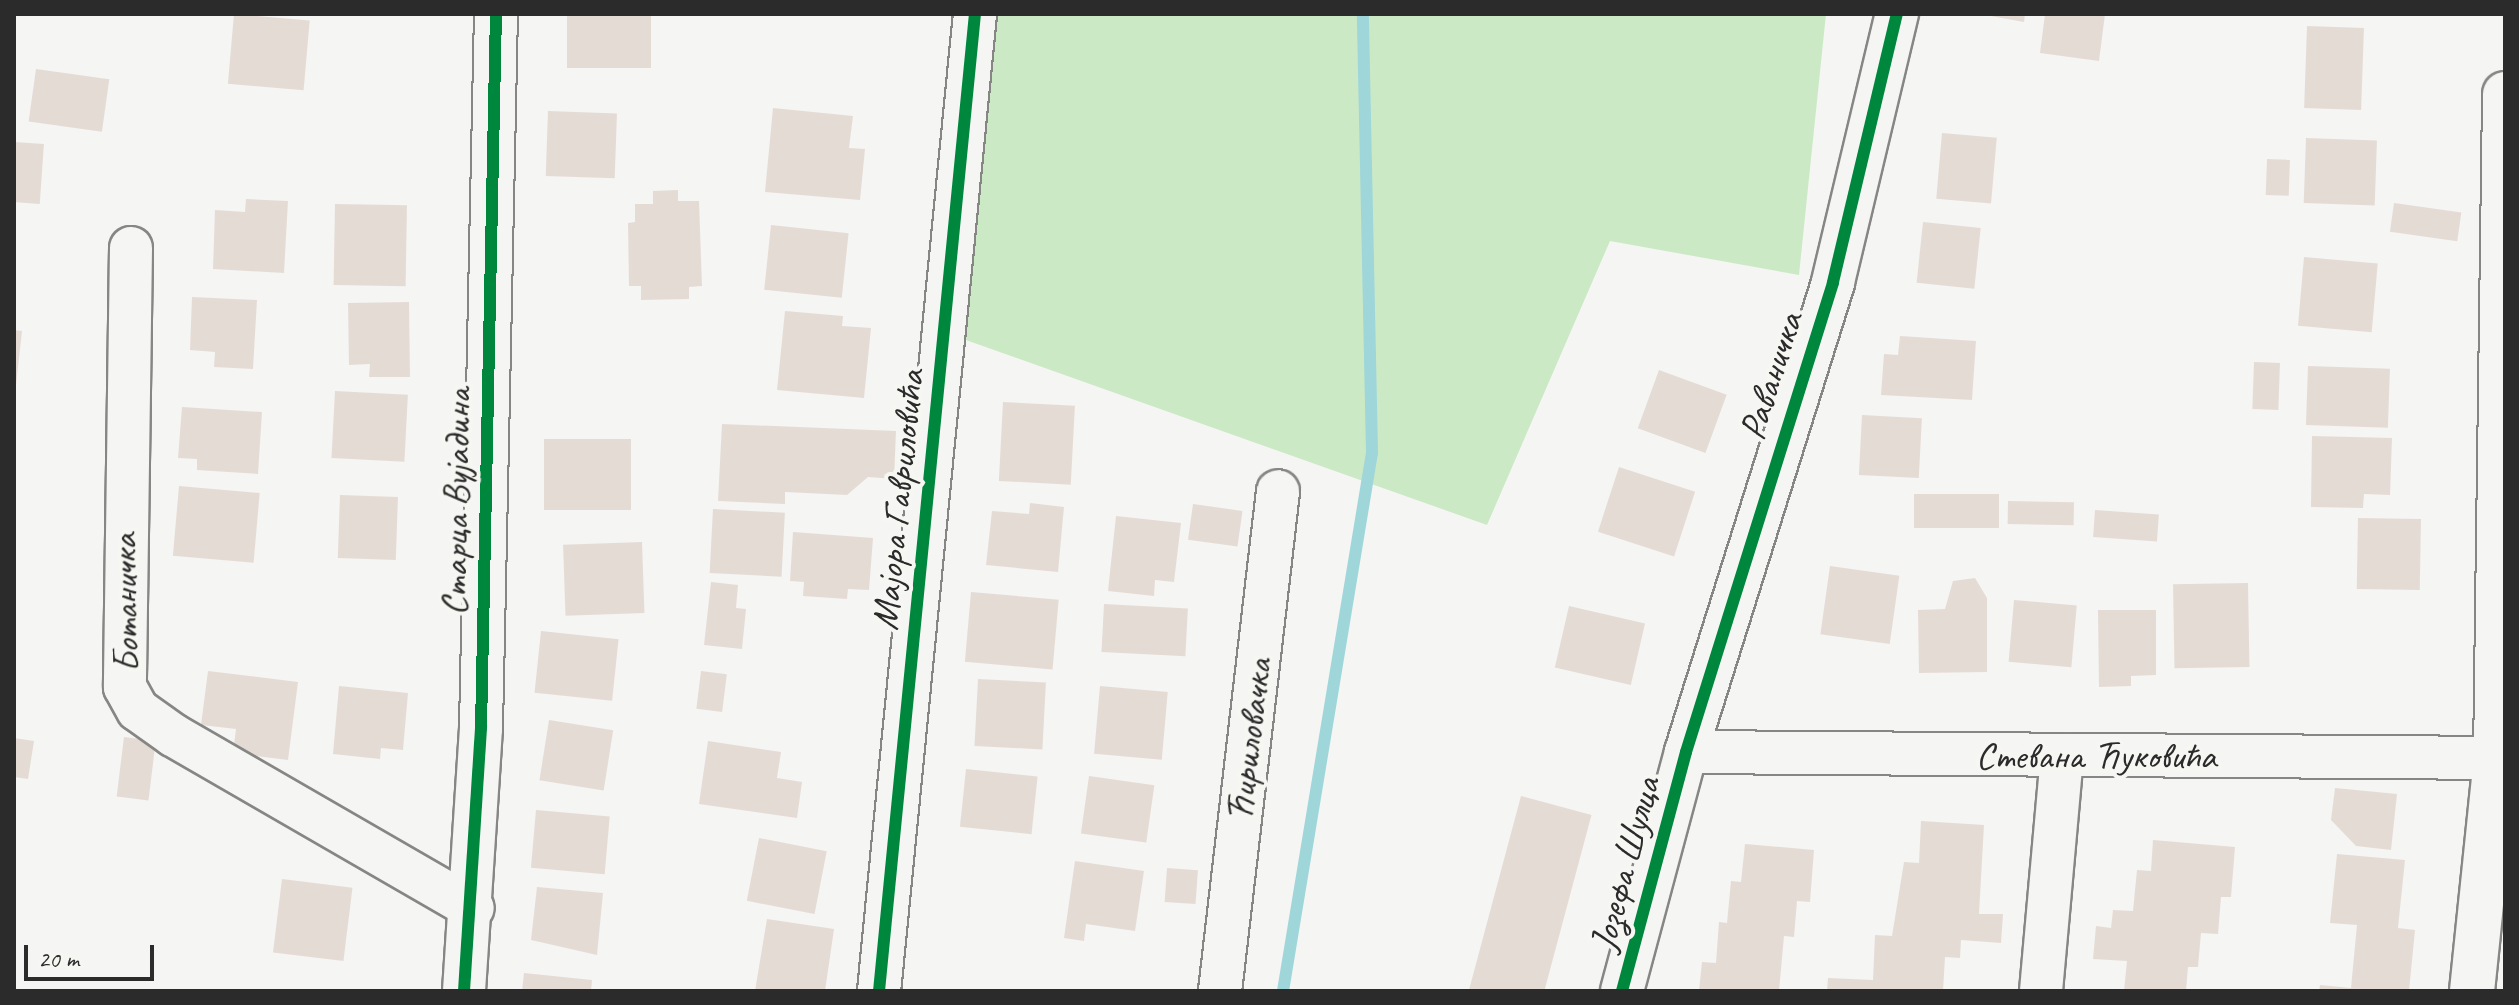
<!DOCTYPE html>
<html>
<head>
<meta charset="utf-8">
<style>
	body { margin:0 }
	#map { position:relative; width:2519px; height:1005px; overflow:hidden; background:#f5f5f3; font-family:Caveat,sans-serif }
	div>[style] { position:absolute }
	.green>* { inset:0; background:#cce9c6 }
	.stream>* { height:12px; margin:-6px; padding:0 6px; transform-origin:6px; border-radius:6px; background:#9ed6da }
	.building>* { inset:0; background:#e5dbd5; transform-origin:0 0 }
	.roads { filter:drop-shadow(2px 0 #868685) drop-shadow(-2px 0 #868685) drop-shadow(0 2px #868685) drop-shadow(0 -2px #868685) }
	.street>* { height:42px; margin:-21px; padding:0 21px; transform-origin:21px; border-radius:21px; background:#f5f5f3 }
	.secondary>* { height:44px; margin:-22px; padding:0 22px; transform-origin:22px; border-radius:22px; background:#f5f5f3 }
	.cycleway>* { height:12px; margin:-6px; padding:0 6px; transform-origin:6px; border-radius:6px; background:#00873e }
	span { translate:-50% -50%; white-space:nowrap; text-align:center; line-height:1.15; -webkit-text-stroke:8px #f6f6f2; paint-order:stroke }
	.street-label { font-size:38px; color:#2b2b2b }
	.frame { position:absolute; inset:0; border:16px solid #2b2b2b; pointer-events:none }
	.scale { position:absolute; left:24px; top:945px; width:130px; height:36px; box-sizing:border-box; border:4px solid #2b2b2b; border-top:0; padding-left:10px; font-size:24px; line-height:28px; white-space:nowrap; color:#2b2b2b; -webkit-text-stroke:6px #f6f6f2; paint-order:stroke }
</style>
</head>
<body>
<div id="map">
	<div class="green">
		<div style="clip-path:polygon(994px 14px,1826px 14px,1799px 275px,1610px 241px,1487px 525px,963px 339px)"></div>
	</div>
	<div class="stream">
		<div style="left:1283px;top:991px;width:545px;rotate:-80.61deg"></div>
		<div style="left:1372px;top:453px;width:439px;rotate:-91.2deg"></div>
	</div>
	<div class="building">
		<div style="left:234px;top:14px;width:76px;height:70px;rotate:5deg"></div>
		<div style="left:567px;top:14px;width:84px;height:54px"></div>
		<div style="clip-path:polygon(1980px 14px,2025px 14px,2024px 22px)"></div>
		<div style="clip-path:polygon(2045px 14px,2105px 14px,2099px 61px,2040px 53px)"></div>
		<div style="left:2307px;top:26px;width:57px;height:82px;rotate:2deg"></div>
		<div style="left:36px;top:69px;width:74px;height:53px;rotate:8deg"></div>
		<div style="clip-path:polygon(773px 108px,853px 116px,849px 148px,865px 149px,860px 200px,765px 192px)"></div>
		<div style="left:548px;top:111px;width:69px;height:65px;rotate:2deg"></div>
		<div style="left:1942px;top:133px;width:55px;height:66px;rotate:5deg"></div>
		<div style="left:2306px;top:138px;width:71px;height:65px;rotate:2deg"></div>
		<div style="left:14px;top:142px;width:30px;height:60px;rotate:4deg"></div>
		<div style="left:2267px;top:159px;width:23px;height:36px;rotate:2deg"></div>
		<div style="clip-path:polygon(678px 190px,678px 201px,699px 201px,702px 286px,689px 287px,689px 299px,641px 300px,641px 286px,629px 286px,628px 223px,635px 222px,635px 204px,653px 204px,653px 191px)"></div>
		<div style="clip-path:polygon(246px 199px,288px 201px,284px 273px,213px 269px,215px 210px,245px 212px)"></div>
		<div style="left:2394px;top:203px;width:68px;height:29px;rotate:8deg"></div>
		<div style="left:335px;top:204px;width:72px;height:81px;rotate:1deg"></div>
		<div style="left:1923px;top:222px;width:58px;height:61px;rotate:6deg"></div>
		<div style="left:771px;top:225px;width:78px;height:65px;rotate:6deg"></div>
		<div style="left:2304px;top:257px;width:74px;height:69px;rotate:5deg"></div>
		<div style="clip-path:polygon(192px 297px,257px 300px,253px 369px,214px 367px,215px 352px,190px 350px)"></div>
		<div style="clip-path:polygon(409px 302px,410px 377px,369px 377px,370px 364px,349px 365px,348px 303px)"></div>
		<div style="clip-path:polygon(785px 311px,843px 316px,842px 326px,871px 328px,864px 398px,777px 390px)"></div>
		<div style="clip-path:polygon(14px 330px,22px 331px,16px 385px,14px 385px)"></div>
		<div style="clip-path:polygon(1900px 336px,1976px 341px,1972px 400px,1881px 395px,1884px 354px,1898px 355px)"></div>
		<div style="left:2254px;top:362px;width:26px;height:47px;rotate:2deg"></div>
		<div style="left:2308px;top:366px;width:82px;height:59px;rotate:2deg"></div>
		<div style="left:1659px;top:370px;width:72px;height:62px;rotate:20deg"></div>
		<div style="left:335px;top:391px;width:73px;height:67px;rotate:3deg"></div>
		<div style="left:1003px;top:402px;width:72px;height:79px;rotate:3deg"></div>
		<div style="clip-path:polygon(182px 407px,262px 412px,258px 474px,197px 470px,197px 459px,178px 458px)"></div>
		<div style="left:1862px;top:415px;width:60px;height:60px;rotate:3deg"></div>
		<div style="clip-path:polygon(722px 424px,896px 431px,894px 479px,868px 477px,847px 495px,785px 492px,785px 504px,718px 501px)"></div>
		<div style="clip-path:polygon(2312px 436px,2392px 438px,2390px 495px,2364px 494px,2363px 508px,2311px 507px)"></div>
		<div style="left:544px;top:439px;width:87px;height:71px"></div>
		<div style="left:1619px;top:467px;width:80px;height:68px;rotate:18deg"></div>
		<div style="left:179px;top:486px;width:81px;height:70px;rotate:5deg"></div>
		<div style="left:1914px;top:494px;width:85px;height:34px"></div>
		<div style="left:340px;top:495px;width:58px;height:63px;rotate:2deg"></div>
		<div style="left:2008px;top:501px;width:66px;height:23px;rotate:1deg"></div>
		<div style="clip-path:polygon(1030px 503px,1064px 507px,1058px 572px,986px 565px,992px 511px,1029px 514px)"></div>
		<div style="left:1193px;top:504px;width:50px;height:36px;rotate:8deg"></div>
		<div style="left:713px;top:509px;width:72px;height:64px;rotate:3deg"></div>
		<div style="left:2095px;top:510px;width:64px;height:27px;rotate:4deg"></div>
		<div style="clip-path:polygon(1116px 516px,1181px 523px,1174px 582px,1155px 580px,1154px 596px,1108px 591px)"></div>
		<div style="left:2358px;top:518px;width:63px;height:71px;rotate:1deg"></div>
		<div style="clip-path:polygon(793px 532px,873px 538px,869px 590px,848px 589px,847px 599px,803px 596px,804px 582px,790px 581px)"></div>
		<div style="left:642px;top:542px;width:71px;height:79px;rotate:88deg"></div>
		<div style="left:1830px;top:566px;width:70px;height:69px;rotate:8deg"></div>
		<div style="clip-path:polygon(1975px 578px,1987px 598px,1987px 672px,1919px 673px,1918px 610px,1945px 609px,1953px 581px)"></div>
		<div style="clip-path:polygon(711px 582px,738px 585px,736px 608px,746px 609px,742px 649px,704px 645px)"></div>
		<div style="left:2248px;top:583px;width:84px;height:75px;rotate:89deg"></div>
		<div style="left:971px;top:592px;width:88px;height:70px;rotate:5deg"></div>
		<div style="left:2014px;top:600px;width:63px;height:62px;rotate:5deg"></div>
		<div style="left:1104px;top:604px;width:84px;height:48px;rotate:3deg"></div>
		<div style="left:1569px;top:606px;width:78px;height:63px;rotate:13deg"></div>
		<div style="clip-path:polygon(2098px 610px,2156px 610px,2156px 675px,2131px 676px,2131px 686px,2099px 687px)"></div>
		<div style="left:541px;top:631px;width:78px;height:62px;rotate:6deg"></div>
		<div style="clip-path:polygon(208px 671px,298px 682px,288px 760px,233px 753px,236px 729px,201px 725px)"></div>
		<div style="left:701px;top:671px;width:26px;height:38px;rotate:7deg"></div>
		<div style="left:978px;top:679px;width:68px;height:67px;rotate:3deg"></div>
		<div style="clip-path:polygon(339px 686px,408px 693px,403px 750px,381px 748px,380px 759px,333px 754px)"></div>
		<div style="left:1100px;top:686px;width:68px;height:68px;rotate:5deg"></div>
		<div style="left:549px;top:720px;width:65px;height:61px;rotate:9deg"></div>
		<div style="left:124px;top:737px;width:32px;height:60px;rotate:7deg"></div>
		<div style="clip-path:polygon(14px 738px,34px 741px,28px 779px,14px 777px)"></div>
		<div style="clip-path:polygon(708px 741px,781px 752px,777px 778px,802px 782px,797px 818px,699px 804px)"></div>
		<div style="left:966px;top:769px;width:72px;height:58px;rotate:6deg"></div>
		<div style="left:1089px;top:776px;width:66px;height:58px;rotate:8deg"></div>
		<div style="clip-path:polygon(2335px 788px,2397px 794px,2391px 850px,2356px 846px,2331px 820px)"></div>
		<div style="left:1521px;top:796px;width:73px;height:202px;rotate:15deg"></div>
		<div style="left:536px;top:810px;width:74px;height:58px;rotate:5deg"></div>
		<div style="clip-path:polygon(1921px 821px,1984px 825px,1979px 914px,2003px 914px,2001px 943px,1961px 940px,1960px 958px,1945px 957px,1943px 991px,1827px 991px,1828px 978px,1873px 980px,1875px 935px,1892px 936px,1904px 862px,1919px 863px)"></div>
		<div style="left:759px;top:838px;width:69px;height:64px;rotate:11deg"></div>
		<div style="clip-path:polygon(2153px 840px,2235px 847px,2231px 897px,2221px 897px,2218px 934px,2201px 933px,2198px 967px,2188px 967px,2186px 991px,2124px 991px,2127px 961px,2093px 959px,2096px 926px,2111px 928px,2113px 910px,2133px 911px,2137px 870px,2151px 871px)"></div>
		<div style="clip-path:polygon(1745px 844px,1814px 850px,1810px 902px,1797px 901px,1794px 937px,1784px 936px,1779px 991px,1699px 991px,1702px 962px,1716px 963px,1719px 922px,1727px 923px,1731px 881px,1741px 882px)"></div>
		<div style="clip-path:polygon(2337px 854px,2405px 860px,2398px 928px,2415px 930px,2409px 991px,2319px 991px,2320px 985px,2351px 988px,2357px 925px,2330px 923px)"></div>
		<div style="clip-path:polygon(1075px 861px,1144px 871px,1135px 931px,1086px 924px,1084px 941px,1064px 938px)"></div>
		<div style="left:1167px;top:868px;width:31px;height:34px;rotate:4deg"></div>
		<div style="left:282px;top:879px;width:71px;height:74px;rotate:7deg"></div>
		<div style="clip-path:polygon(537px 887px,603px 893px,597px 955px,531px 940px)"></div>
		<div style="clip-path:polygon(767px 919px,834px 929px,825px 991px,755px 991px)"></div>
		<div style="clip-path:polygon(524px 973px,592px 980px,591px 991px,522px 991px)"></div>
	</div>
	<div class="roads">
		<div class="street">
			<div style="left:131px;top:248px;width:439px;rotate:90.8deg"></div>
			<div style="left:125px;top:687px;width:26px;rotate:61deg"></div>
			<div style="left:138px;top:710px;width:43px;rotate:35.5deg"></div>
			<div style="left:173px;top:735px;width:346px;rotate:30deg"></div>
			<div style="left:1686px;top:752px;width:819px;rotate:0.42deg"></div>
			<div style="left:464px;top:991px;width:264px;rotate:-86.3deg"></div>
			<div style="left:481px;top:728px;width:714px;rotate:-88.8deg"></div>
			<div style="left:879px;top:991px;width:982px;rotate:-84.39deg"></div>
			<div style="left:1220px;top:991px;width:503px;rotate:-83.38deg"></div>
			<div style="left:1622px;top:991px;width:247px;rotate:-75deg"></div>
			<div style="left:1686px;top:752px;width:492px;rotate:-72.6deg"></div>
			<div style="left:1833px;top:282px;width:276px;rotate:-76.6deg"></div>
			<div style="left:2041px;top:991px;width:236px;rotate:-84.9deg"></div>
		</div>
		<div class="secondary">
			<div style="left:2472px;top:991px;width:234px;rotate:-84.1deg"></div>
			<div style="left:2496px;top:758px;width:664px;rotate:-89.22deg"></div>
		</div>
	</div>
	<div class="cycleway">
		<div style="left:464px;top:991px;width:264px;rotate:-86.3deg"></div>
		<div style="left:481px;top:728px;width:714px;rotate:-88.8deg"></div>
		<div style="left:879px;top:991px;width:982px;rotate:-84.39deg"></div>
		<div style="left:1622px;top:991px;width:247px;rotate:-75deg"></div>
		<div style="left:1686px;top:752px;width:492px;rotate:-72.6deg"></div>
		<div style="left:1833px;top:282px;width:276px;rotate:-76.6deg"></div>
	</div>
	<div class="street-label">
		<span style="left:1771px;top:376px;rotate:-72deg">Раваничка</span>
		<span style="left:898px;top:500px;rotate:-84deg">Мајора Гавриловића</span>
		<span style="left:456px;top:502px;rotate:-89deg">Старца Вујадина</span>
		<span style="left:125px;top:603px;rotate:-91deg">Ботаничка</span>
		<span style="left:1249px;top:741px;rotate:-83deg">Ћириловачка</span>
		<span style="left:2096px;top:756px">Стевана Ћуковића</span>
		<span style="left:1625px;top:864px;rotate:-75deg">Јозефа Шулца</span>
	</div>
	<div class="frame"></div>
	<div class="scale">20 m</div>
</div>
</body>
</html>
